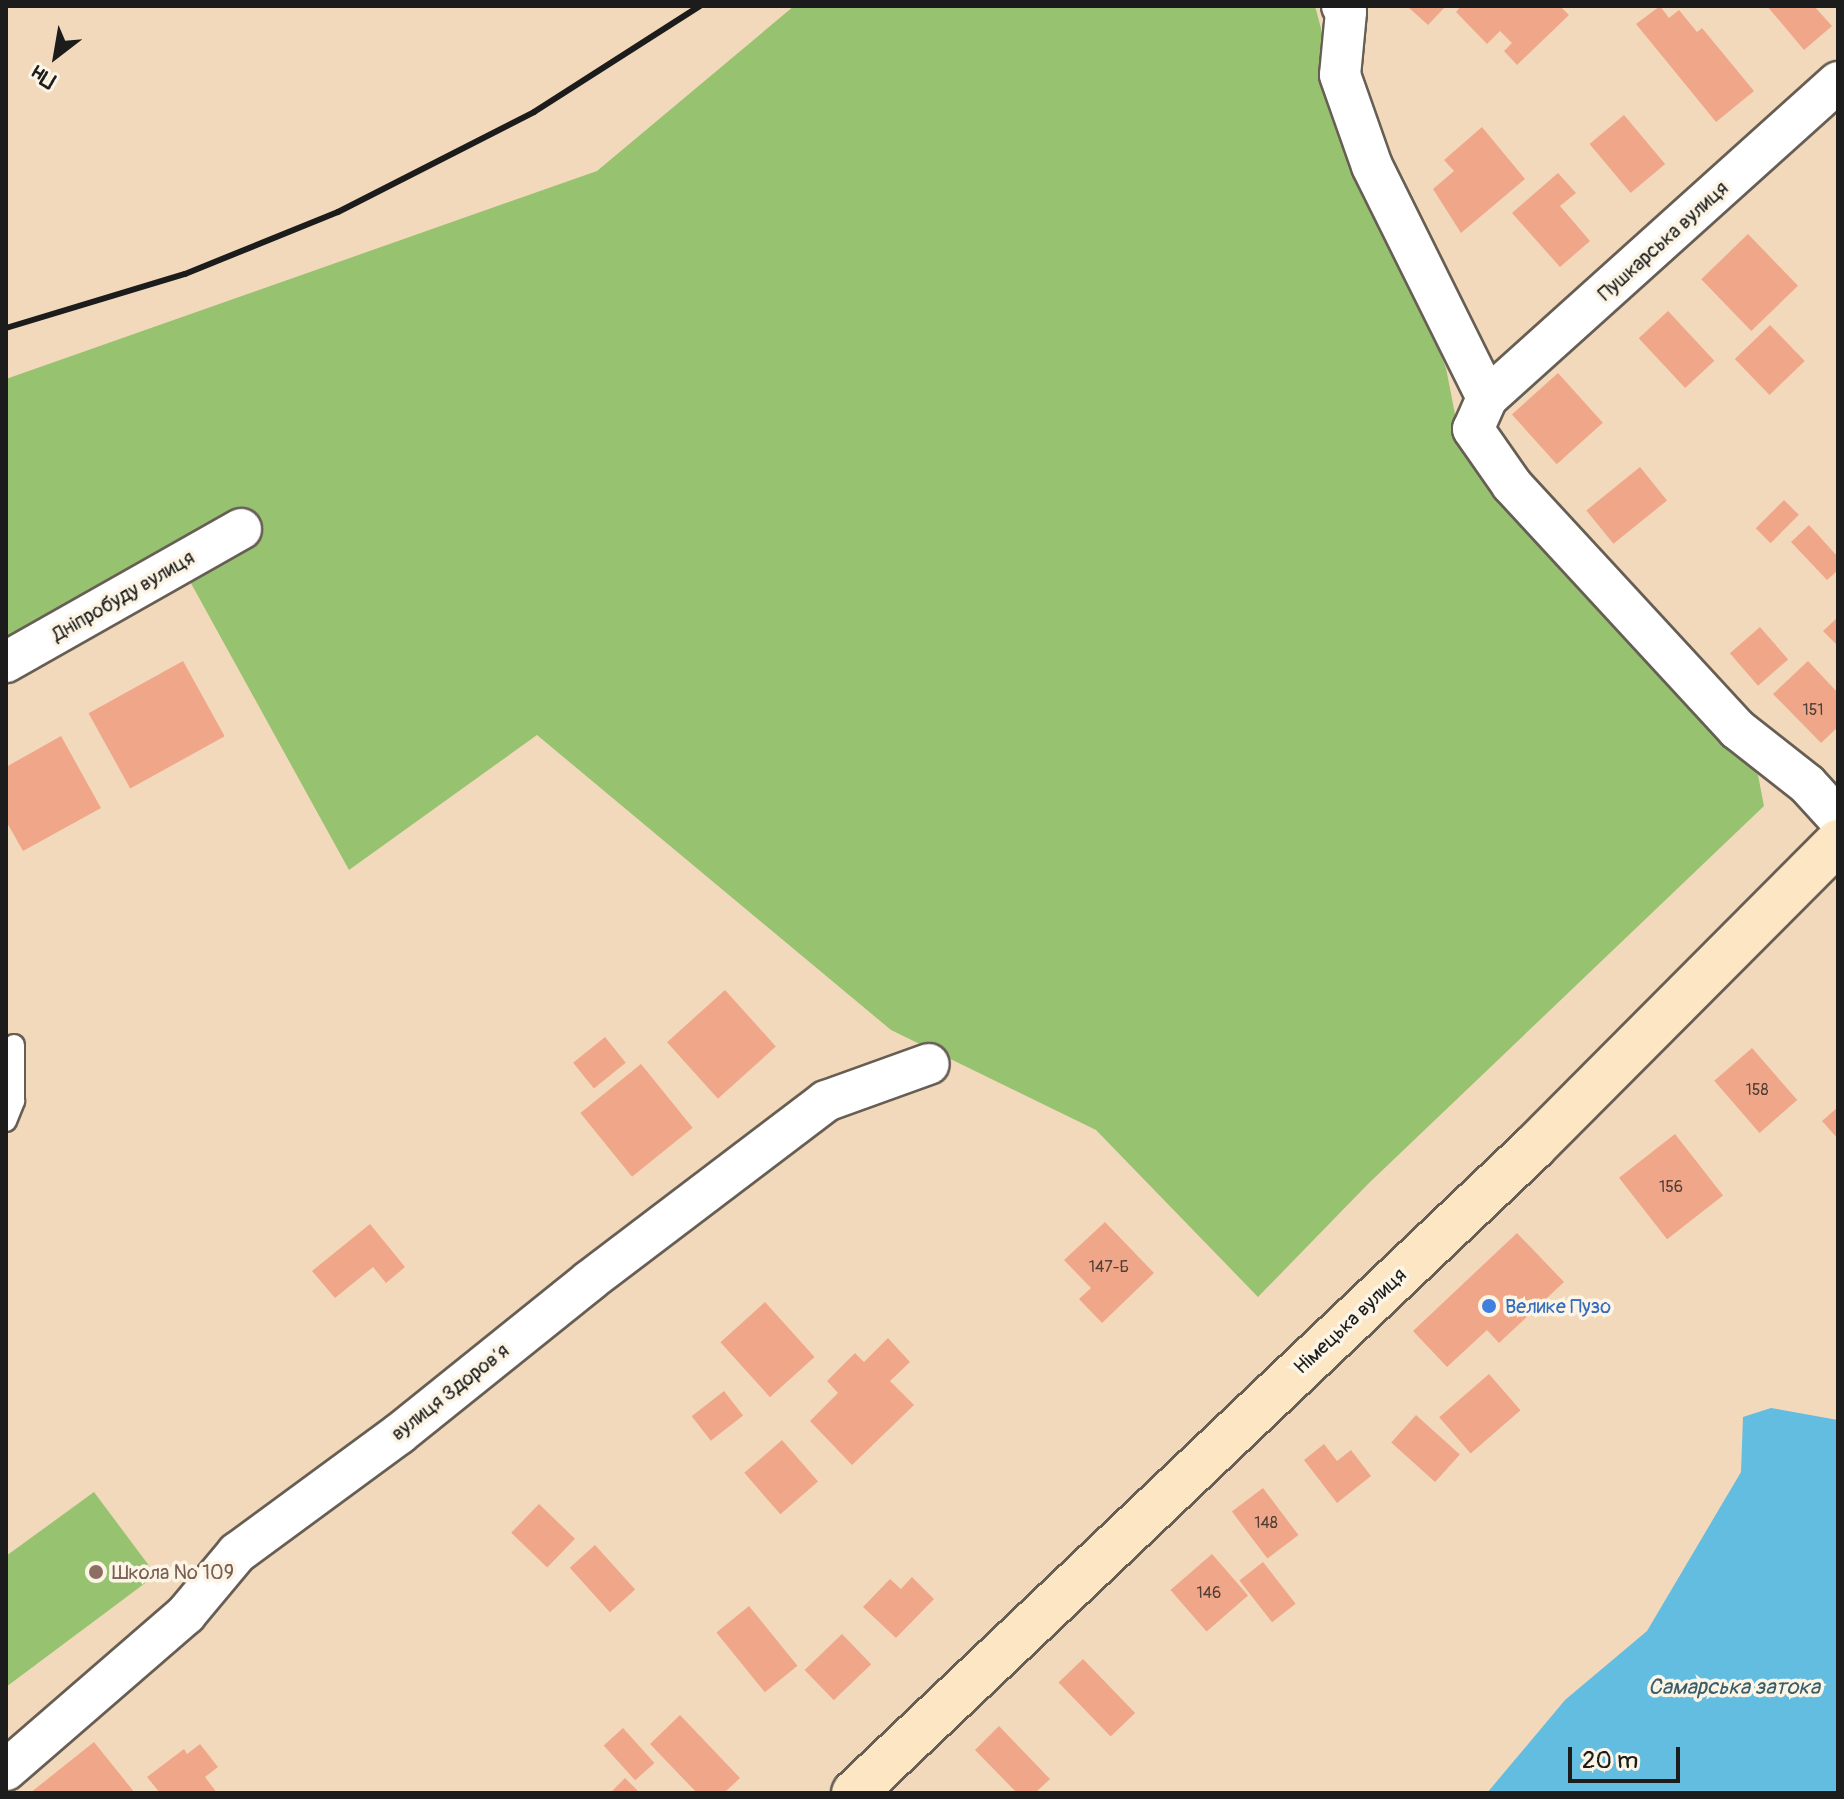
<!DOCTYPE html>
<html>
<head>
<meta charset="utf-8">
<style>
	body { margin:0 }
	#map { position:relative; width:1844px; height:1799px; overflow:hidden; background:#f3d9bb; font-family:Pangolin,sans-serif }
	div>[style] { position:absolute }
	.green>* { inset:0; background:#97c371 }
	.water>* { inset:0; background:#62bde0 }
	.building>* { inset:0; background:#f0a789; transform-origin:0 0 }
	.roads { filter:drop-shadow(2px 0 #675e54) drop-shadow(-2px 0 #675e54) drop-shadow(0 2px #675e54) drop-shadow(0 -2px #675e54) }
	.service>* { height:20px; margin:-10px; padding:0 10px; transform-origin:10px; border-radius:10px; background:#fff }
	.minor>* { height:40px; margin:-20px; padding:0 20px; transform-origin:20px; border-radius:20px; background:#fff }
	.secondary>* { height:44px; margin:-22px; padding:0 22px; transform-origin:22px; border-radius:22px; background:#fce6c4 }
	.rail>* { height:6px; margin:-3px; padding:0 3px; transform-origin:3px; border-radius:3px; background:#1c1c1c }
	.dots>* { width:22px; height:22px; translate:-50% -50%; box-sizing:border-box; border:4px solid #fcf5e5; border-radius:50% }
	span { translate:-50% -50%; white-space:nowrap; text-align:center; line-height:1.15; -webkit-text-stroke:7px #fcf5e5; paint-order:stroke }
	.number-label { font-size:16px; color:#513f37 }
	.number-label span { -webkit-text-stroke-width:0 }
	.street-label { font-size:20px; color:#1c1c1c }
	.shop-label { font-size:20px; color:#366cbe }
	.left { translate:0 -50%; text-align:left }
	.education-label { font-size:20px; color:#785e54 }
	.water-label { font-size:22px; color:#385c6a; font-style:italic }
	.frame { position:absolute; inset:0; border:8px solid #1c1c1c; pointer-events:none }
	.north { position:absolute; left:16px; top:16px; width:80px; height:80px; -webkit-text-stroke:6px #fcf5e5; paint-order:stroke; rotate:211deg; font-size:22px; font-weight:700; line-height:32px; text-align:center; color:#1c1c1c }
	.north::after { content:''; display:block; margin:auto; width:28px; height:36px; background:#1c1c1c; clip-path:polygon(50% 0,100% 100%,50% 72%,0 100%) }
	.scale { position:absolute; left:1568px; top:1747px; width:112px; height:36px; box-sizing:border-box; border:4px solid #1c1c1c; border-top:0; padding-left:10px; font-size:24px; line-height:28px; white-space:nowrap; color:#1c1c1c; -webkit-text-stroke:6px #fcf5e5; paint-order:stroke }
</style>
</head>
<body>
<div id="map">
	<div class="green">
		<div style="clip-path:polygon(794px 6px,1315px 6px,1335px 80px,1446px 368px,1462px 450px,1758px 775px,1764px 806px,1369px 1183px,1258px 1297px,1096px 1130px,891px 1030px,537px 735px,349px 870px,171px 547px,6px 641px,6px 379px,597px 171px)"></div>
		<div style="clip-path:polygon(94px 1492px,156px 1575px,6px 1687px,6px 1556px)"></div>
	</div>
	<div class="water">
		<div style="clip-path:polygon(1771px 1408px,1838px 1420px,1838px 1793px,1487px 1793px,1565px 1700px,1647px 1631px,1741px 1472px,1743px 1417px)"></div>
	</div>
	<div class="building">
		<div style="clip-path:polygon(1407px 6px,1446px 6px,1428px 25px)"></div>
		<div style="clip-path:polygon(1461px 6px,1560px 6px,1569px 15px,1517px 65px,1504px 51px,1512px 43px,1500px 31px,1487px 44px,1456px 12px)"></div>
		<div style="clip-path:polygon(1660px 6px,1669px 18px,1679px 10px,1697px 32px,1702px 28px,1754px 91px,1716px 122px,1636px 24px)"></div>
		<div style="clip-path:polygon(1767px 6px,1814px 6px,1832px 26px,1804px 50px)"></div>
		<div style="left:1624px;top:115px;width:64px;height:45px;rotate:50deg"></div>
		<div style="clip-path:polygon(1482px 127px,1525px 179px,1461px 233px,1433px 189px,1454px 171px,1444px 160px)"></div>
		<div style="clip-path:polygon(1558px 173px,1576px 193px,1560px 206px,1590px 241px,1560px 267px,1512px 213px)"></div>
		<div style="left:1748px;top:234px;width:72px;height:65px;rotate:46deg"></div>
		<div style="left:1668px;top:311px;width:68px;height:40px;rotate:47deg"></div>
		<div style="left:1770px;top:325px;width:50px;height:49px;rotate:46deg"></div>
		<div style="left:1558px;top:373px;width:67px;height:62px;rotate:48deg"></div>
		<div style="left:1640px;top:467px;width:43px;height:69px;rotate:51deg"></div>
		<div style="left:1784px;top:500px;width:21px;height:40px;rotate:45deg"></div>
		<div style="clip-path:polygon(1809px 525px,1838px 557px,1838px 570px,1827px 580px,1791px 542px)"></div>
		<div style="clip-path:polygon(1838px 617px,1838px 646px,1823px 631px)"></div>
		<div style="left:1760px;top:627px;width:43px;height:40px;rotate:49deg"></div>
		<div style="left:183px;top:661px;width:86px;height:108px;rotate:61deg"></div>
		<div style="clip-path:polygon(1808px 661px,1838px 693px,1838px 727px,1821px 743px,1773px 694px)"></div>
		<div style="clip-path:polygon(61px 736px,101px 808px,23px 851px,6px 821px,6px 767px)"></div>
		<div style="left:725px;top:990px;width:76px;height:78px;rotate:48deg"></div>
		<div style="left:605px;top:1037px;width:33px;height:41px;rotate:51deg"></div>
		<div style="left:1752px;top:1048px;width:69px;height:50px;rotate:49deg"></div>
		<div style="left:641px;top:1064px;width:82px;height:78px;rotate:51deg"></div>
		<div style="clip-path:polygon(1838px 1107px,1838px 1139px,1822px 1121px)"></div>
		<div style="left:1675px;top:1134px;width:78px;height:71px;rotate:52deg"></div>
		<div style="clip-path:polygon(1105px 1222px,1154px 1273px,1102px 1323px,1079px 1299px,1091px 1288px,1064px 1260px)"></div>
		<div style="clip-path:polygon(370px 1224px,405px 1267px,386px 1283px,373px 1267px,335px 1298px,312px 1271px)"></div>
		<div style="clip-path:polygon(1517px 1233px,1564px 1282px,1499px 1343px,1487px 1330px,1447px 1367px,1413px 1331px)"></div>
		<div style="left:765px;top:1302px;width:74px;height:60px;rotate:48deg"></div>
		<div style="clip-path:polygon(888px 1338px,910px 1362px,890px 1381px,914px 1405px,852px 1465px,810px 1421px,838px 1393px,827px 1381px,855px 1353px,864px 1362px)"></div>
		<div style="left:1489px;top:1374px;width:48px;height:66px;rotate:49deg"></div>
		<div style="left:724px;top:1391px;width:31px;height:41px;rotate:52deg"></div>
		<div style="left:1416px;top:1415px;width:59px;height:37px;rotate:42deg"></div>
		<div style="left:782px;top:1440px;width:55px;height:50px;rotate:49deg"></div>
		<div style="clip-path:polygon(1324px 1444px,1337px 1461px,1351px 1450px,1371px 1476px,1337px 1503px,1304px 1460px)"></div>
		<div style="left:1263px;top:1488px;width:59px;height:39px;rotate:53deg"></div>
		<div style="left:539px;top:1504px;width:50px;height:40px;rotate:44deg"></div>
		<div style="left:595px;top:1545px;width:60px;height:34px;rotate:48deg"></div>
		<div style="left:1212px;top:1554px;width:55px;height:55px;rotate:49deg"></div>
		<div style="left:1263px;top:1562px;width:53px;height:30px;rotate:52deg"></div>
		<div style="clip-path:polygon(912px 1577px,934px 1599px,896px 1638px,863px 1607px,890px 1579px,901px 1589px)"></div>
		<div style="left:749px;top:1606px;width:77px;height:42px;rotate:51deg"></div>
		<div style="left:842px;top:1634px;width:42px;height:52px;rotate:46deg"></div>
		<div style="left:1083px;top:1659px;width:75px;height:34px;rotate:46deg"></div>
		<div style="clip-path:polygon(680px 1715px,740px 1778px,724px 1793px,697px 1793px,650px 1744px)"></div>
		<div style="clip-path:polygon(999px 1726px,1050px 1779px,1035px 1793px,1017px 1793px,975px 1750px)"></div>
		<div style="left:623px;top:1728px;width:47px;height:26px;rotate:48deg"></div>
		<div style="clip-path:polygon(94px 1742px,135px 1793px,30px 1793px)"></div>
		<div style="clip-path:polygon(200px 1744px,218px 1767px,205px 1777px,217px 1793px,160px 1793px,147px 1777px,184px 1749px,187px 1754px)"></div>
		<div style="clip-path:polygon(625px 1778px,640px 1793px,610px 1793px)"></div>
	</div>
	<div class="roads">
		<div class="service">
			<div style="left:6px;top:1121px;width:22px;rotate:-68deg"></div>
			<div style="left:14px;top:1101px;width:56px;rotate:-90deg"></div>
		</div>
		<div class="minor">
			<div style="left:1342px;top:6px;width:7px;rotate:56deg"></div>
			<div style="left:1346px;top:12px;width:63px;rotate:95.4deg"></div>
			<div style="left:1340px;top:75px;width:96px;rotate:70.6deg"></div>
			<div style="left:1372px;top:166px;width:259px;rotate:63.6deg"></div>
			<div style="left:1487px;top:398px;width:34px;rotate:114deg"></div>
			<div style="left:1473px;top:429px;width:68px;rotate:55.1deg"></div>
			<div style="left:1512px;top:485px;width:332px;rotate:47.3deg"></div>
			<div style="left:1737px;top:729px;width:89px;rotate:38.2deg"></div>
			<div style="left:1807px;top:784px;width:46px;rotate:47.6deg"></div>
			<div style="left:1487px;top:398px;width:472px;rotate:-42deg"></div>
			<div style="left:6px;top:662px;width:270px;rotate:-29.5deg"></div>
			<div style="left:6px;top:1770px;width:238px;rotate:-40.9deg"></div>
			<div style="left:186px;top:1614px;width:80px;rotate:-50.1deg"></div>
			<div style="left:237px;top:1553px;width:201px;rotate:-36.3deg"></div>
			<div style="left:399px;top:1434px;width:244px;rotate:-38.8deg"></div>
			<div style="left:589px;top:1281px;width:298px;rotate:-37.2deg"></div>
			<div style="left:826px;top:1101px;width:109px;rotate:-19.8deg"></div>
		</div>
		<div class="secondary">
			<div style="left:854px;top:1793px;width:938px;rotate:-43.53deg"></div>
			<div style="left:1534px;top:1147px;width:431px;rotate:-45.1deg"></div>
		</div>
	</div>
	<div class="rail">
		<div style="left:6px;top:328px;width:187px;rotate:-16.8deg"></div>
		<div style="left:185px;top:274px;width:165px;rotate:-22.1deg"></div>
		<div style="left:338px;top:212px;width:220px;rotate:-27deg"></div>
		<div style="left:534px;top:112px;width:197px;rotate:-32.6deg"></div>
	</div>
	<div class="dots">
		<div style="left:1489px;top:1306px;background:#3f7fe0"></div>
		<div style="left:96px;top:1572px;background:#8d6e63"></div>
	</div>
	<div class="number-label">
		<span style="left:1813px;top:710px">151</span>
		<span style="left:1757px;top:1090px">158</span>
		<span style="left:1671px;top:1187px">156</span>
		<span style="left:1109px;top:1267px">147-Б</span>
		<span style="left:1266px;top:1523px">148</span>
		<span style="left:1209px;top:1593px">146</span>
	</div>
	<div class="street-label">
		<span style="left:1663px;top:241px;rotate:-42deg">Пушкарська вулиця</span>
		<span style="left:123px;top:596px;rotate:-30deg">Дніпробуду вулиця</span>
		<span style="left:1350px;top:1321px;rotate:-43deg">Німецька вулиця</span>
		<span style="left:450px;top:1392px;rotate:-38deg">вулиця Здоровʼя</span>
	</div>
	<div class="shop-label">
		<span class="left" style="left:1505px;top:1306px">Велике Пузо</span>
	</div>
	<div class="education-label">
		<span class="left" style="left:112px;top:1572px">Школа № 109</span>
	</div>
	<div class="water-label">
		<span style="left:1734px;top:1688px">Самарська затока</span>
	</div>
	<div class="frame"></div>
	<div class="north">Пн</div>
	<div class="scale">20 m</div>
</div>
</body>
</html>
